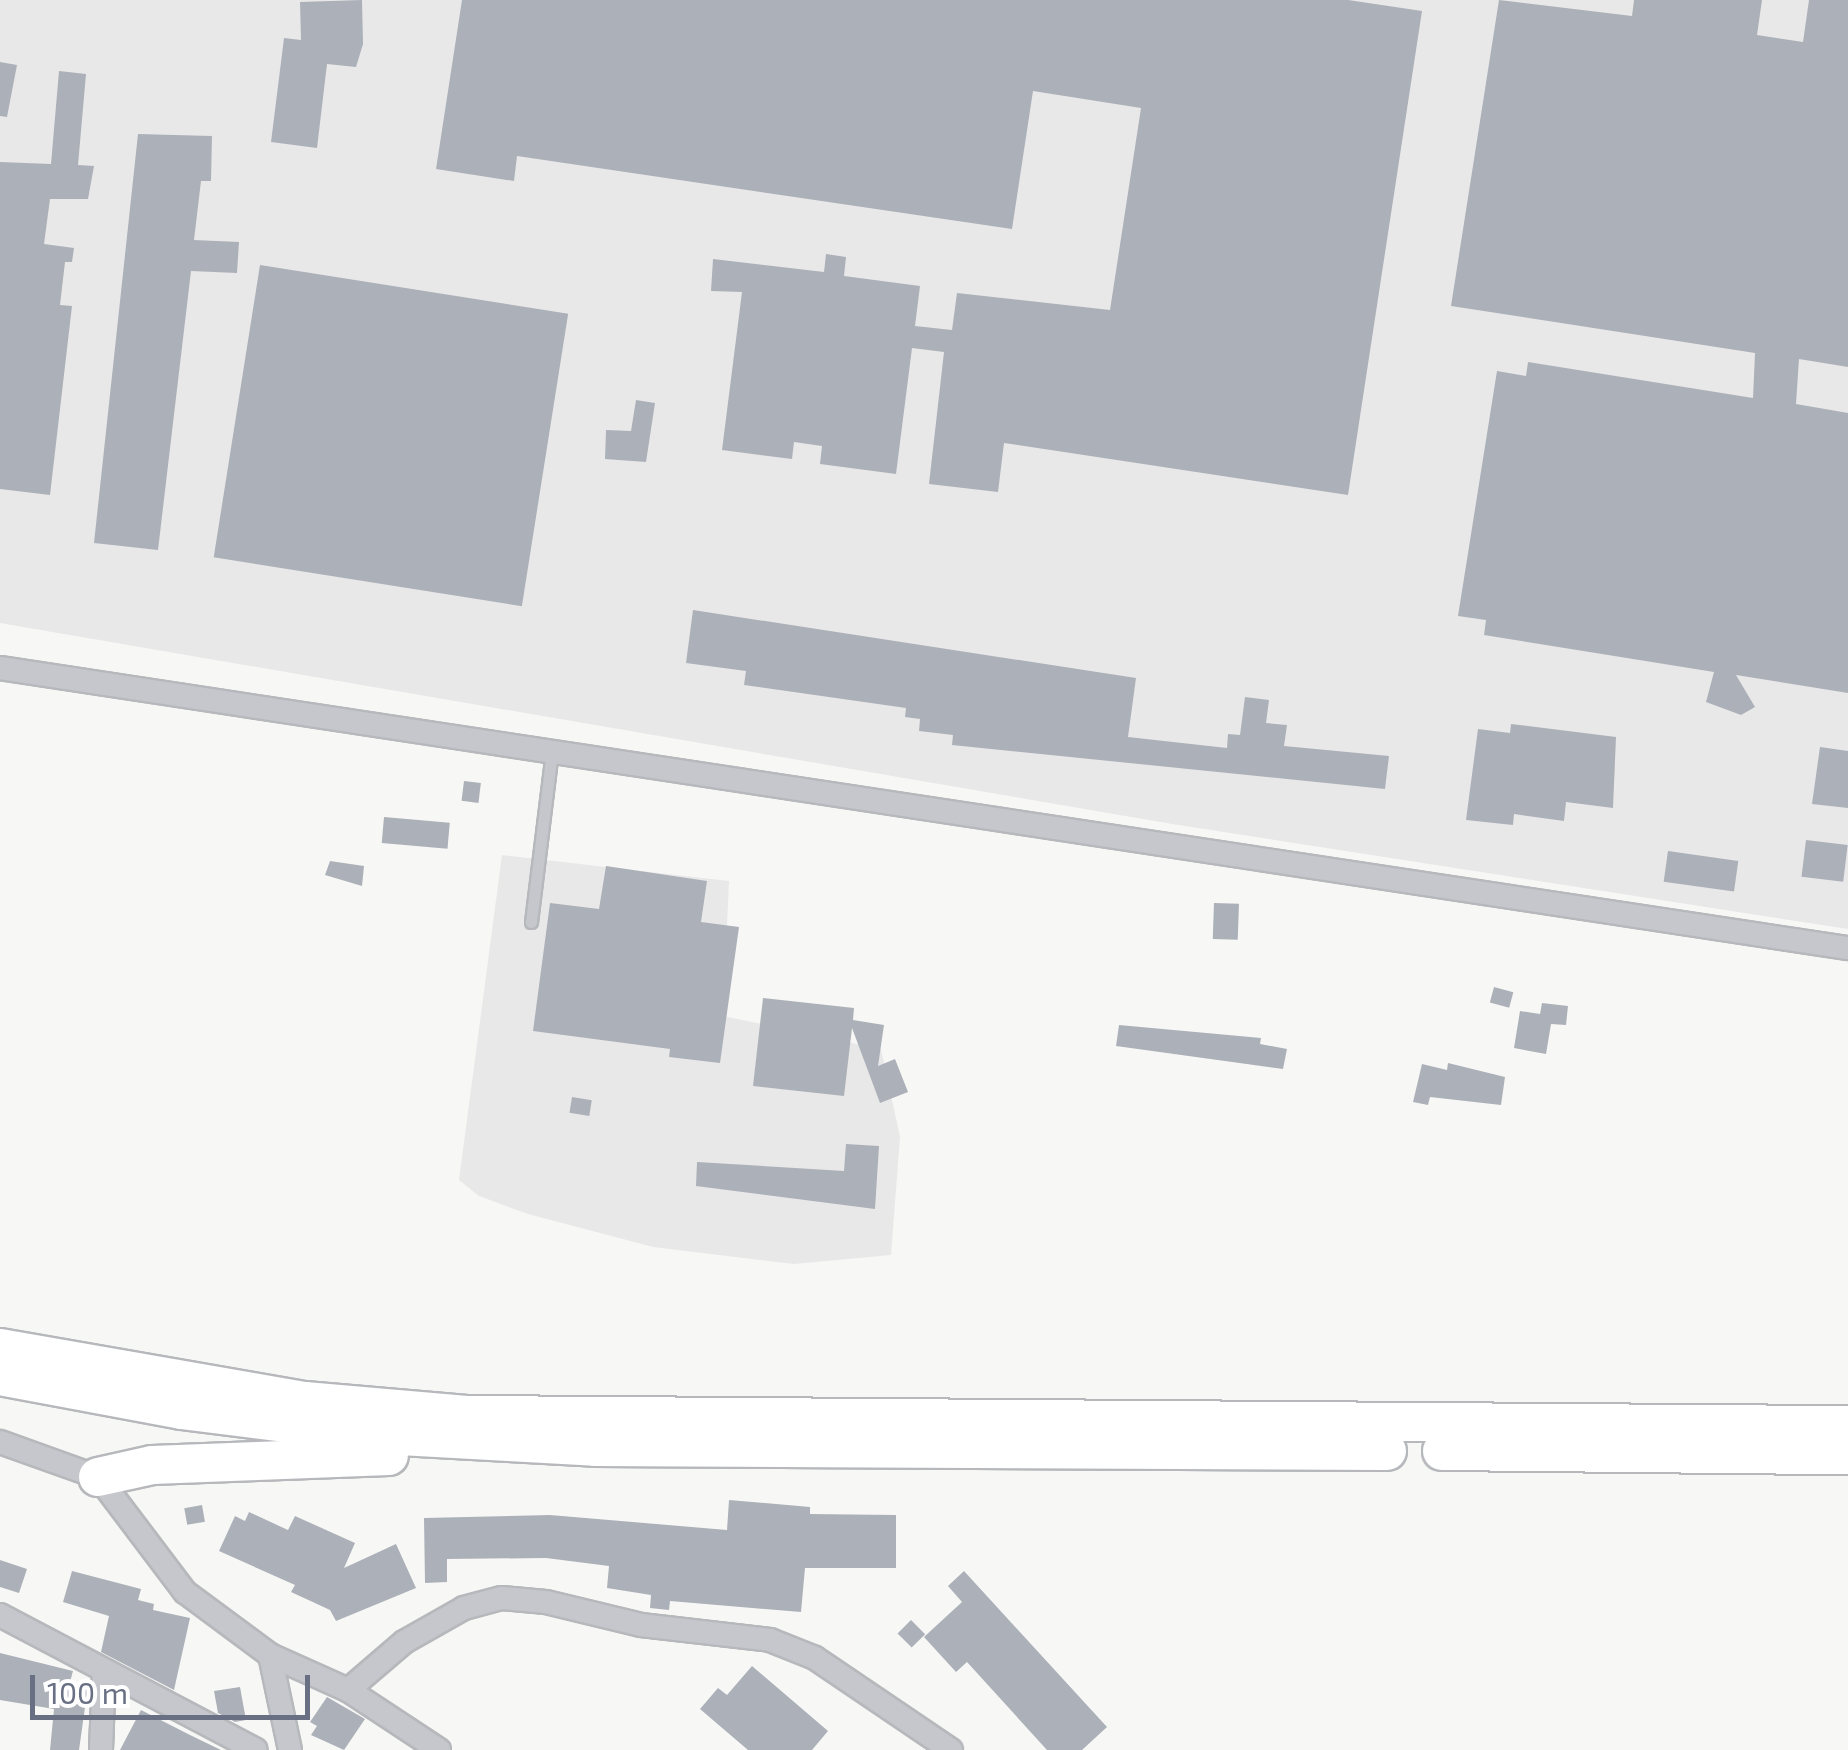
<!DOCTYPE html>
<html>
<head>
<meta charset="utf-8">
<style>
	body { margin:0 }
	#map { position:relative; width:1848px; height:1750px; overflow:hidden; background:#f7f8f5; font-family:"Exo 2",sans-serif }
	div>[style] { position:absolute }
	.built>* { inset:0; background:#e8e8e8 }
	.building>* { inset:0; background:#acb0b8; transform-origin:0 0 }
	.roads { filter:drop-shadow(2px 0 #b6b8bc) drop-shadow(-2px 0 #b6b8bc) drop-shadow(0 2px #b6b8bc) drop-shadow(0 -2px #b6b8bc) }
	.service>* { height:11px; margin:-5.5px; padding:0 5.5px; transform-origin:5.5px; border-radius:5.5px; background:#c6c7cc }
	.minor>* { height:22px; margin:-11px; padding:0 11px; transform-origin:11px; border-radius:11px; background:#c6c7cc }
	.trunk>* { height:38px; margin:-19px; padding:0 19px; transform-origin:19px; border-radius:19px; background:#fff }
	span { translate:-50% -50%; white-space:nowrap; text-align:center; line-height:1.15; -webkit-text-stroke:10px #fff; paint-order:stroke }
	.scale { position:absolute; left:30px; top:1675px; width:280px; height:45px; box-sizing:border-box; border:5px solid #697084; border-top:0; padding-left:12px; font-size:30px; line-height:35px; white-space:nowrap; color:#697084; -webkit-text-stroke:8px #fff; paint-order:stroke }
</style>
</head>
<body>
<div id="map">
	<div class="built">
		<div style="clip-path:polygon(0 0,1848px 0,1848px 929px,1172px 824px,0 623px)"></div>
		<div style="clip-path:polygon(502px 855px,729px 881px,723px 1016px,881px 1049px,900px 1137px,891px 1255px,794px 1264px,653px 1247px,528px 1214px,479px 1196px,459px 1180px)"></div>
	</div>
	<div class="building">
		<div style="clip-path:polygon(362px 0,363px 44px,356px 67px,327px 64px,317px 148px,271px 142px,284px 38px,301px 40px,300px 2px)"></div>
		<div style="clip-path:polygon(462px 0,1348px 0,1422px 11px,1348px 495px,1004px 443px,998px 492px,929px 484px,944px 352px,912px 348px,896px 474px,820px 464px,822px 446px,794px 442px,792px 459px,722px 450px,742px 292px,711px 291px,713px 259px,824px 272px,826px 254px,846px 257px,844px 276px,920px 286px,915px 326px,952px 330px,957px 293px,1110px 310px,1141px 108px,1033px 91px,1012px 229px,517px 156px,514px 181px,436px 169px)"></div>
		<div style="clip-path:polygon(1499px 0,1632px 16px,1634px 0,1762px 0,1757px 35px,1803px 42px,1809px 0,1848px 0,1848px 367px,1799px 359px,1796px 404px,1848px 413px,1848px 693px,1736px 675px,1755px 707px,1741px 715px,1706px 702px,1714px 672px,1484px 635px,1486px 620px,1458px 616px,1497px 371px,1526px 376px,1528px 362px,1753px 398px,1755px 353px,1451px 306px)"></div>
		<div style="clip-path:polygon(0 62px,17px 65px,7px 117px,0 116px)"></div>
		<div style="clip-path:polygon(59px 71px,86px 74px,78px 165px,94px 166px,88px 199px,50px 199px,44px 244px,74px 248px,72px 262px,65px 262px,60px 305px,72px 306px,50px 495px,0 489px,0 162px,51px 164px)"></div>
		<div style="clip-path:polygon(138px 134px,212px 136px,211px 181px,201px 181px,194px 240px,239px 242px,237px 273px,191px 271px,158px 550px,94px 543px)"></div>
		<div style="left:260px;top:265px;width:312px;height:296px;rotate:9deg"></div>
		<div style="clip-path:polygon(636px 400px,655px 403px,646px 462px,605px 459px,606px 430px,631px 431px)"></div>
		<div style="clip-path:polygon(693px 610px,1136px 678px,1128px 737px,1227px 748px,1228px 734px,1240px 735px,1245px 697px,1269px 700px,1266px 723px,1287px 725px,1284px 746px,1389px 756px,1385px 789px,952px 745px,953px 735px,919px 731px,920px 719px,905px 717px,906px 708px,744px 685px,746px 671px,686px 663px)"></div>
		<div style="clip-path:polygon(1511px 724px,1616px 737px,1613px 808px,1566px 802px,1564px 821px,1514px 814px,1513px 825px,1466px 820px,1478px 729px,1510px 733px)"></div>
		<div style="clip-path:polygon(1820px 747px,1848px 751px,1848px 808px,1812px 804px)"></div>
		<div style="left:464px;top:781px;width:17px;height:20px;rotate:7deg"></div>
		<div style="left:384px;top:817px;width:66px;height:26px;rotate:5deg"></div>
		<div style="left:1806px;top:840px;width:42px;height:37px;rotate:7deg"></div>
		<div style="left:1668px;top:851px;width:71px;height:31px;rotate:8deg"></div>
		<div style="clip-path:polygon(330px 861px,364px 866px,362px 886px,325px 875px)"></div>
		<div style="clip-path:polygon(606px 866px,707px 881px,701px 922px,739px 927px,720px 1063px,669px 1057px,670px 1049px,533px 1031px,550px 903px,599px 909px)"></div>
		<div style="left:1214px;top:903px;width:25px;height:36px;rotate:2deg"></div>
		<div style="left:1494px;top:987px;width:20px;height:16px;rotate:15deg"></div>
		<div style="clip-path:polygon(763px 998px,854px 1008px,853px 1020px,884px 1025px,878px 1066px,895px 1059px,908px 1092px,880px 1103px,852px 1028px,844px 1096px,753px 1086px)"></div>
		<div style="clip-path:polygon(1542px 1003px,1568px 1006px,1566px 1025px,1551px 1024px,1546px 1054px,1514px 1048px,1520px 1011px,1540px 1014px)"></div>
		<div style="clip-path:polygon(1119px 1025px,1261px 1038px,1260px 1044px,1287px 1049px,1283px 1069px,1116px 1046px)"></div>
		<div style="clip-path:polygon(1448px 1063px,1505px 1077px,1501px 1105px,1430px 1097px,1428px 1105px,1413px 1102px,1422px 1064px,1447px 1070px)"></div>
		<div style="left:572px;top:1097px;width:20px;height:16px;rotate:9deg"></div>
		<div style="clip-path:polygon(846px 1144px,879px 1146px,875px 1209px,696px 1186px,697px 1162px,844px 1171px)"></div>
		<div style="clip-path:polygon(729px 1500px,810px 1507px,810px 1514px,896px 1515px,896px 1568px,805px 1568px,801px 1612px,670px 1601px,669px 1610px,650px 1608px,651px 1595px,607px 1588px,609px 1566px,546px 1558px,447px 1559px,447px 1582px,425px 1583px,424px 1518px,550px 1515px,727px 1530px)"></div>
		<div style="left:202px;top:1505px;width:17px;height:18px;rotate:80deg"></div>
		<div style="clip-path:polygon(249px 1512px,288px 1530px,295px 1516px,355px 1543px,344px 1568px,396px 1544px,416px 1588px,336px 1621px,330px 1610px,291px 1592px,295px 1585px,219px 1551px,235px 1516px,245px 1521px)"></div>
		<div style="clip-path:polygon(0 1560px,27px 1569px,19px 1593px,0 1587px)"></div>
		<div style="clip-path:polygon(72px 1571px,141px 1589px,138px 1600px,154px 1604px,153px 1610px,190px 1618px,174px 1690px,101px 1652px,109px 1616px,63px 1602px)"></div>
		<div style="clip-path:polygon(964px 1571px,1107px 1727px,1082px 1750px,1047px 1750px,967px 1662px,956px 1672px,924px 1637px,962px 1602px,948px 1586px)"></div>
		<div style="left:911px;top:1620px;width:20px;height:19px;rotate:45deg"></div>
		<div style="clip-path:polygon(0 1653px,73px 1671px,70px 1682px,88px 1686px,79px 1750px,50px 1750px,54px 1709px,0 1700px)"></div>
		<div style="clip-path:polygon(752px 1666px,828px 1731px,812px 1750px,748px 1750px,700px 1709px,718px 1688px,727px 1695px)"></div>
		<div style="clip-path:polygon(240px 1687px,246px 1720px,235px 1722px,218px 1713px,214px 1691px)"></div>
		<div style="clip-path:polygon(327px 1697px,365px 1719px,344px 1750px,311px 1735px,317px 1726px,310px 1722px)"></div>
		<div style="clip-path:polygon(141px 1710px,190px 1735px,221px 1750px,120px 1750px)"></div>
	</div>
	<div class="roads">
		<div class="service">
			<div style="left:531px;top:922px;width:171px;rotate:-83deg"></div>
		</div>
		<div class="minor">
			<div style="left:0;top:668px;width:1869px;rotate:8.62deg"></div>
			<div style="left:0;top:1442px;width:104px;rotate:19.7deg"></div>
			<div style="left:98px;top:1477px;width:144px;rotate:52.9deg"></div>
			<div style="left:185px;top:1592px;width:106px;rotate:36.5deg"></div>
			<div style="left:270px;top:1655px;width:85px;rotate:24.2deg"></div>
			<div style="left:348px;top:1690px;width:109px;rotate:33.4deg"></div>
			<div style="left:0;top:1615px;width:289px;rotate:27.8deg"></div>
			<div style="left:270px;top:1655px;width:97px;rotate:78.1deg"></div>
			<div style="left:348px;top:1690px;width:74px;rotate:-40.6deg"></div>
			<div style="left:404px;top:1642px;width:69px;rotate:-29.5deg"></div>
			<div style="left:464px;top:1608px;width:39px;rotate:-15deg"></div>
			<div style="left:502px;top:1598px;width:44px;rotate:5.2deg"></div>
			<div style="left:546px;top:1602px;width:98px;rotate:13.6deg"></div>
			<div style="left:641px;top:1625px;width:130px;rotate:6.6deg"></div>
			<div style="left:770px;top:1640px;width:48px;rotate:21.8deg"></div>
			<div style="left:815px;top:1658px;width:164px;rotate:34.1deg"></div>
			<div style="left:101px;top:1750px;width:79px;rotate:-87.8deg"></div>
		</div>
		<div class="trunk">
			<div style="left:0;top:1348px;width:310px;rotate:9.9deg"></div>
			<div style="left:305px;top:1401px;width:165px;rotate:4.9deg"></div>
			<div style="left:469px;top:1415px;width:1379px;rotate:0.42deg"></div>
			<div style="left:0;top:1376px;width:184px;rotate:10.6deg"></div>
			<div style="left:181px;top:1410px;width:203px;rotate:7.1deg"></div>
			<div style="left:382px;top:1435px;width:213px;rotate:3.2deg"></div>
			<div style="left:595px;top:1447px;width:792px;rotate:0.29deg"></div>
			<div style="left:1442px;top:1451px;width:406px;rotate:0.6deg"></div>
			<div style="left:98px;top:1477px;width:55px;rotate:-12.5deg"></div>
			<div style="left:152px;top:1465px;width:237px;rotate:-2.2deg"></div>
		</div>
	</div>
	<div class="scale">100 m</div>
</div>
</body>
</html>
